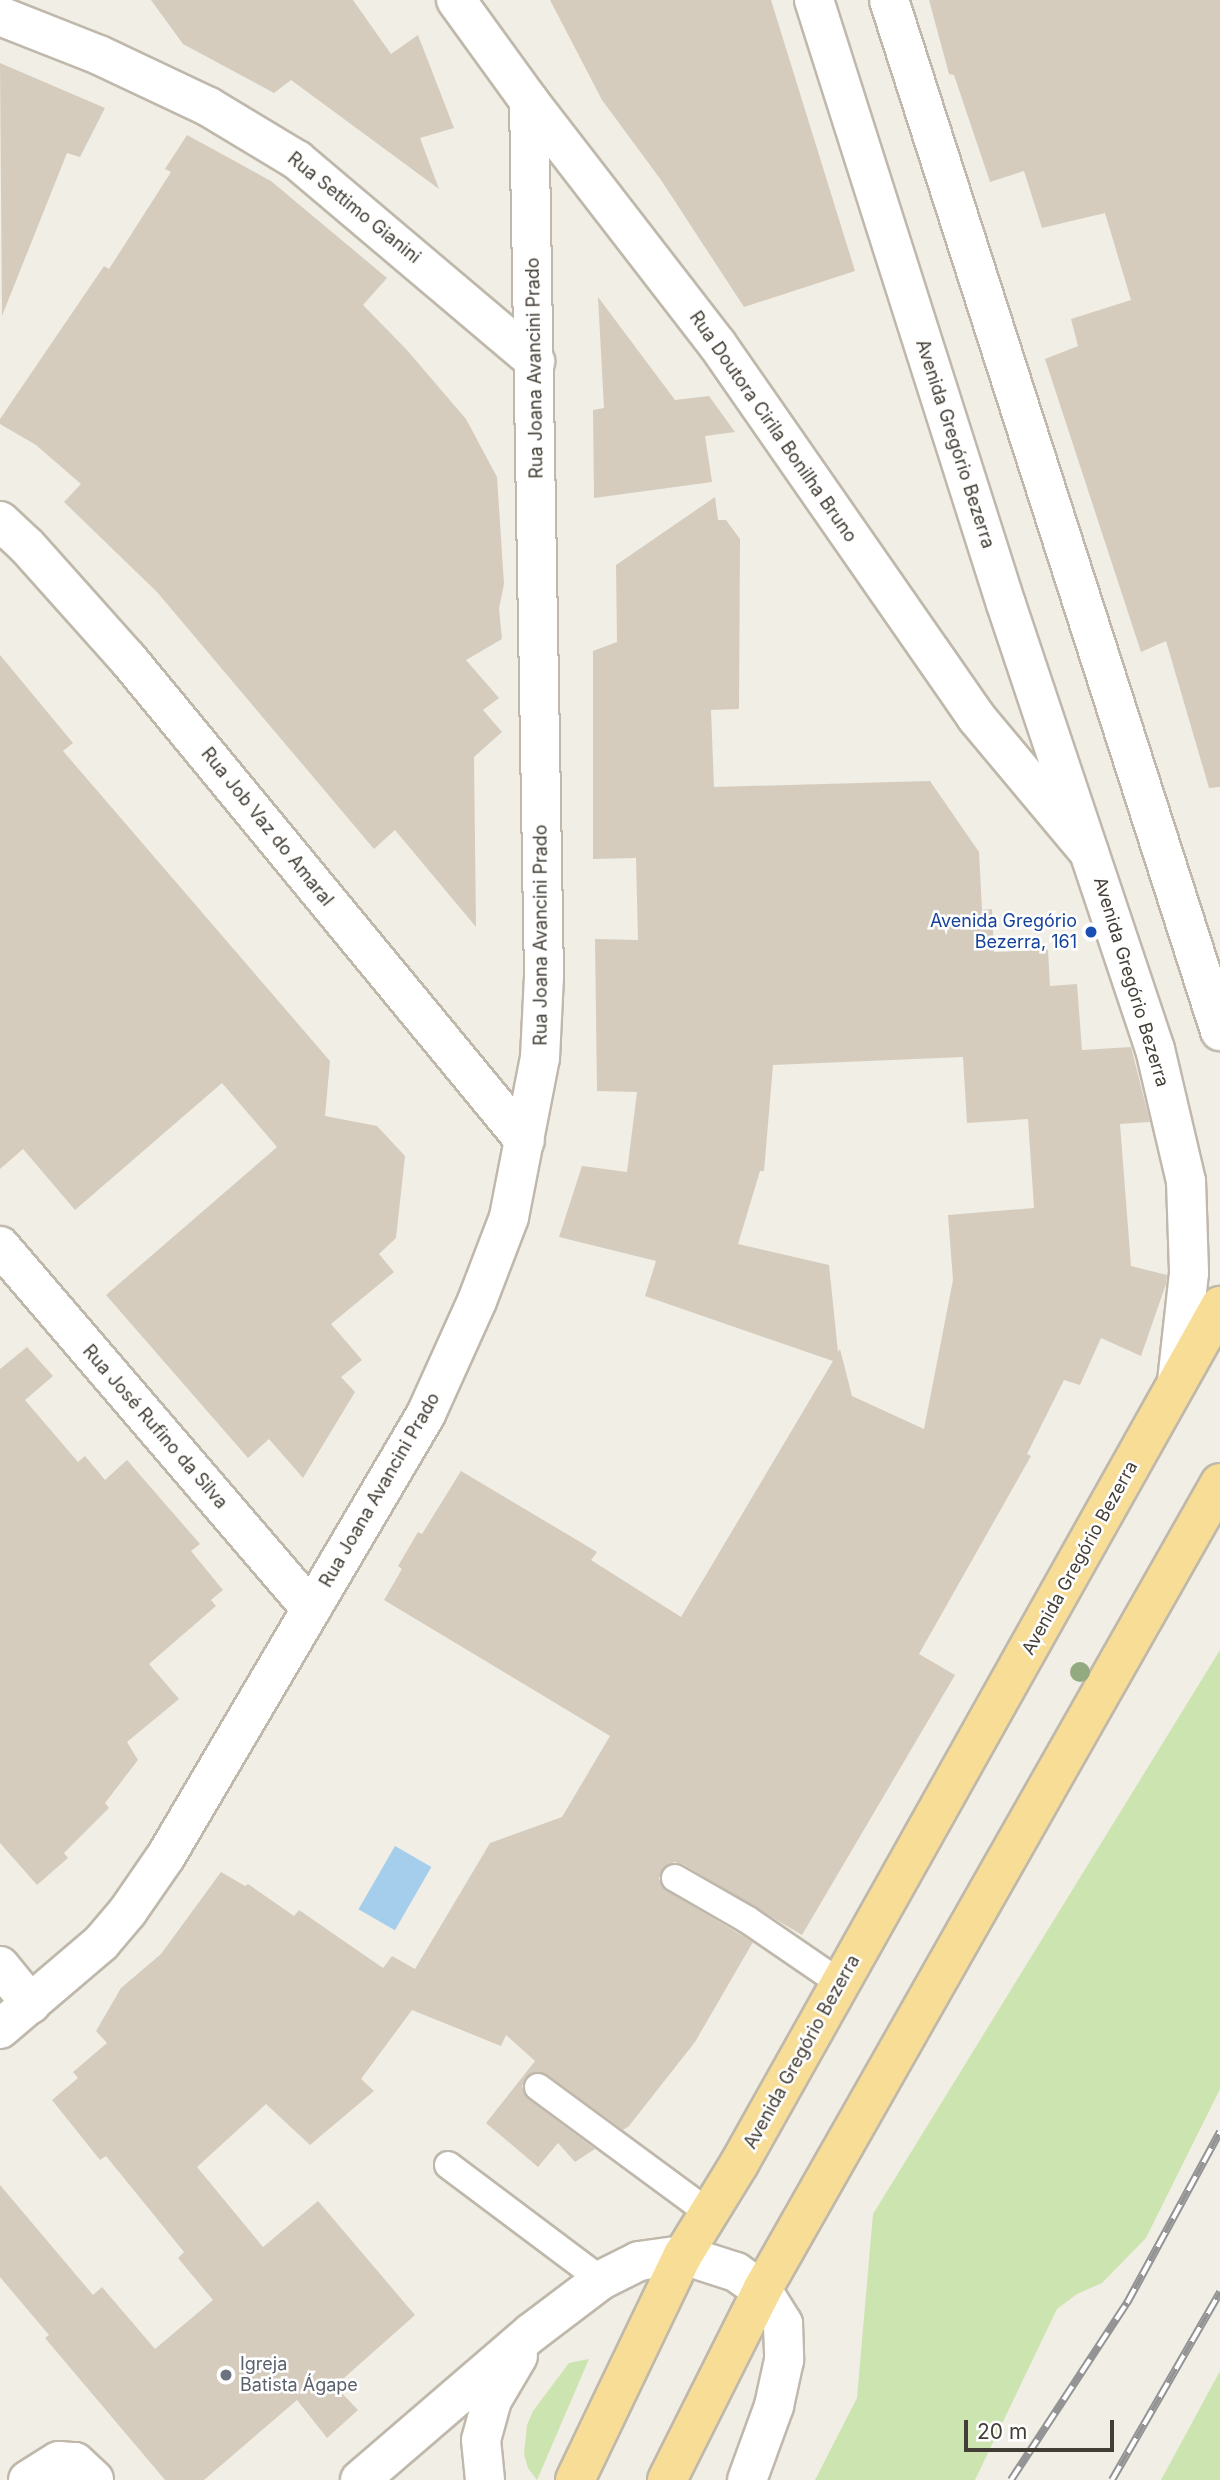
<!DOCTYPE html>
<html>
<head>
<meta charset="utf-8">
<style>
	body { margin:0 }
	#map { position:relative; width:1220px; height:2480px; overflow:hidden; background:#f1eee5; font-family:Inter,sans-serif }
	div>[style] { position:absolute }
	.green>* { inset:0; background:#cce4b0 }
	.water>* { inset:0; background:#a4ceeb; transform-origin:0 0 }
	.building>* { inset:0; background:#d5ccbe }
	.roads { filter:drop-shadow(2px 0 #bfb8ab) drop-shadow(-2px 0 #bfb8ab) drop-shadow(0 2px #bfb8ab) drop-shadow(0 -2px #bfb8ab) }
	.service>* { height:26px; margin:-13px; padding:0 13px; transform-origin:13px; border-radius:13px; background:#fff }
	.minor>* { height:38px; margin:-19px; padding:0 19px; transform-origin:19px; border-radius:19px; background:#fff }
	.tertiary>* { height:38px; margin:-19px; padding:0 19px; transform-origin:19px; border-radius:19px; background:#fff }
	.primary>* { height:38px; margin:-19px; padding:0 19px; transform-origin:19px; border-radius:19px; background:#f8dd97 }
	.rail>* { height:8px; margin-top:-4px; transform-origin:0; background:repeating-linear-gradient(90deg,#fff 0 16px,#949494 0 32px); box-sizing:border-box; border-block:2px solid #949494 }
	.trees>* { width:20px; height:20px; margin:-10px; border-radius:50%; background:#93a97f }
	.dots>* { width:19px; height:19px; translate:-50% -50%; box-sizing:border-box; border:4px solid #fff; border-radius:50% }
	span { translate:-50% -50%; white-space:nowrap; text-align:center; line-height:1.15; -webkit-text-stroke:5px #fff; paint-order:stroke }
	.street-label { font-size:18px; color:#433e35 }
	.transit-label { font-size:18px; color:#164399 }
	.right { translate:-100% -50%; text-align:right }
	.worship-label { font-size:18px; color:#5b616d }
	.left { translate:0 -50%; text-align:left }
	.scale { position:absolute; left:964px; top:2420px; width:150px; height:32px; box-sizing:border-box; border:4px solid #433e35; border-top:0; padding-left:9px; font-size:21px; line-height:24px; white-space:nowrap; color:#433e35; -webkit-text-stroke:5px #fff; paint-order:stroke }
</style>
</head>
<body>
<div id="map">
	<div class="green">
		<div style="clip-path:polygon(1220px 1650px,1220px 2089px,1146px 2238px,1102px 2283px,1077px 2294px,1057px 2309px,975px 2480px,815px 2480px,857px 2398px,873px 2214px)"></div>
		<div style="clip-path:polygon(589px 2359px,537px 2480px,528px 2468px,524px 2454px,527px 2425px,533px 2411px,569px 2363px)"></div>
		<div style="clip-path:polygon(1220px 2371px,1220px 2480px,1161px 2480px)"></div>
	</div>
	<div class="water">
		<div style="left:395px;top:1846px;width:42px;height:73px;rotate:30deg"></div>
	</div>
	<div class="building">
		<div style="clip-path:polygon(151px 0,353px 0,391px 54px,418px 35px,454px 128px,420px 138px,439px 189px,291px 80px,274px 93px,183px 44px)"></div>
		<div style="clip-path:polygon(550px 0,771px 0,855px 271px,744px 307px,661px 180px,602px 100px)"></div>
		<div style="clip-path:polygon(929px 0,1220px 0,1220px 787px,1209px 788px,1166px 641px,1141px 652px,1045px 359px,1078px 346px,1071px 319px,1131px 300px,1105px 213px,1042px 228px,1024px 171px,990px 182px,954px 75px,949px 74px)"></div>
		<div style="clip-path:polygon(0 63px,105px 108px,80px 157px,67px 153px,2px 316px)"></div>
		<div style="clip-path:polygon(187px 135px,271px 181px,387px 278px,363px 305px,406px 349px,466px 419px,497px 477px,504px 584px,499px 608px,502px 639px,466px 660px,499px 698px,483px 710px,502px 732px,474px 757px,476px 927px,395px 830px,374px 849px,157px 592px,64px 502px,81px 484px,36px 445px,0 424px,0 419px,104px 266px,109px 269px,171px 172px,165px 169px)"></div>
		<div style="clip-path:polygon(598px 297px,675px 400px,709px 396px,735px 432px,705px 436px,712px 482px,594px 498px,593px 410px,604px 408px)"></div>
		<div style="clip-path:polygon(evenodd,715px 497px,718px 520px,726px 520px,740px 539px,739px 709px,711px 710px,714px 787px,930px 781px,979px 852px,982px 910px,992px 909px,994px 952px,1048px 950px,1050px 986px,1077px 984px,1082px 1050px,1131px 1047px,1150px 1122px,1120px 1124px,1131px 1266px,1167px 1275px,1166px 1284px,1141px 1356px,1101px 1338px,1080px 1385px,1064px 1380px,1027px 1454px,1031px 1456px,919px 1654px,955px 1675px,802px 1935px,683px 1864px,674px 1862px,662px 1870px,659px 1879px,667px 1891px,753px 1942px,695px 2042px,629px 2126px,623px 2130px,547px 2074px,531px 2073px,522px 2086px,528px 2099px,595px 2149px,575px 2162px,558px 2143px,538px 2167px,486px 2123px,535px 2061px,506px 2035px,501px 2046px,412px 2010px,361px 2079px,374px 2091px,310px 2145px,266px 2104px,197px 2167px,263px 2247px,318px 2201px,415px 2315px,335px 2386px,358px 2410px,327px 2438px,297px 2400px,204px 2480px,165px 2480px,45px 2338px,49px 2335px,0 2277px,0 2185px,93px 2295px,102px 2287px,155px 2349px,213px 2300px,178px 2258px,184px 2252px,106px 2156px,100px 2160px,52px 2100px,78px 2078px,73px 2072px,107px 2043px,96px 2031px,121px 1988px,161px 1954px,221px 1872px,245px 1886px,248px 1884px,294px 1916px,299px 1910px,383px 1968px,392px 1956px,415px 1969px,490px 1843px,562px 1817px,610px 1736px,384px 1600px,402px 1569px,398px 1566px,418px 1532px,422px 1534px,461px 1471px,597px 1552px,591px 1560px,681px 1617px,833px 1361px,645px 1296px,656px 1261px,559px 1237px,582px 1166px,627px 1172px,637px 1092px,597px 1091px,595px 939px,638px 940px,636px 858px,593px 859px,593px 651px,617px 642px,616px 565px,715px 497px,963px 1057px,967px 1123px,1028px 1119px,1034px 1208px,948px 1215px,953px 1280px,924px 1429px,852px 1396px,840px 1349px,838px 1352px,829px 1265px,738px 1244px,760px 1171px,764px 1171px,773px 1065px,963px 1057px)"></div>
		<div style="clip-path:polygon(0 655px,73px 743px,63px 751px,330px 1061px,325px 1116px,377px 1126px,405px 1156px,396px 1238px,379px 1254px,394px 1272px,331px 1324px,362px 1360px,341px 1377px,355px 1392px,303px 1478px,269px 1439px,248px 1458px,106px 1295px,277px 1147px,222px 1083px,75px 1210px,23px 1149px,0 1169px)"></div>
		<div style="clip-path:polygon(27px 1347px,53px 1376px,25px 1400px,78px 1462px,85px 1456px,105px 1480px,127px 1460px,200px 1544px,191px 1551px,223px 1590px,211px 1600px,216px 1606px,149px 1664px,179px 1699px,127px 1742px,138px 1760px,105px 1803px,109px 1808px,64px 1853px,68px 1858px,37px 1885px,0 1843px,0 1369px)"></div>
	</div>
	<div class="roads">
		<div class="service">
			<div style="left:675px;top:1878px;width:84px;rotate:29.9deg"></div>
			<div style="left:748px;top:1920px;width:112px;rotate:34.4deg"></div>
			<div style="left:538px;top:2087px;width:212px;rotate:36.4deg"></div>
			<div style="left:448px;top:2165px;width:191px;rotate:36.9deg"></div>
		</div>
		<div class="minor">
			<div style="left:456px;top:0;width:125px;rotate:54.1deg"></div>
			<div style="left:529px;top:101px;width:307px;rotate:52.3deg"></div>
			<div style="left:717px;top:344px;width:454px;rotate:55.2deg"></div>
			<div style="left:976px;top:717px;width:176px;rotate:50.1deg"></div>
			<div style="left:0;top:16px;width:106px;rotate:21.5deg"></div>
			<div style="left:99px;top:55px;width:122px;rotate:25.3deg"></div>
			<div style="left:209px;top:107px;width:103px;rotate:31.1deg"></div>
			<div style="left:297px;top:160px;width:312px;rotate:40.2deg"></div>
			<div style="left:0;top:521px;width:35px;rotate:43deg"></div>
			<div style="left:26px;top:545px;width:153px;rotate:48.2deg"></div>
			<div style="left:128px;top:659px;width:624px;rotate:50.52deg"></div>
			<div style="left:0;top:1246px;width:478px;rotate:49.4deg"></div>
			<div style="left:0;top:1966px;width:49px;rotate:50.8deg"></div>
			<div style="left:0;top:2029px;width:133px;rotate:-40.4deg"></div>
			<div style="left:101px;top:1943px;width:42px;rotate:-49.8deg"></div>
			<div style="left:128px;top:1911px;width:67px;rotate:-55.4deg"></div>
			<div style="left:166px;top:1856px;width:513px;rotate:-59.53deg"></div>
			<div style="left:426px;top:1414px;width:124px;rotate:-65.7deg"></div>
			<div style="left:477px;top:1301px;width:90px;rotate:-69.1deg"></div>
			<div style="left:509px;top:1217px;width:162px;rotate:-79deg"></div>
			<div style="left:540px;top:1058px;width:81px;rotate:-87.2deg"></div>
			<div style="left:544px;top:977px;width:876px;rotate:-90.98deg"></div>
			<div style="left:28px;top:2480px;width:36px;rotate:-32deg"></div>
			<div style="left:59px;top:2461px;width:16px;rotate:4deg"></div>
			<div style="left:75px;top:2462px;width:26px;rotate:43deg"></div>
		</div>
		<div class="tertiary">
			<div style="left:814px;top:0;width:634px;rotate:72.37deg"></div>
			<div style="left:1006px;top:604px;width:469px;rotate:71.5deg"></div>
			<div style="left:1155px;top:1049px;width:136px;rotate:76.8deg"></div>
			<div style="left:1186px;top:1181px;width:92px;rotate:88.1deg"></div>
			<div style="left:1189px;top:1273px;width:110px;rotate:96.3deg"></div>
			<div style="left:889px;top:0;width:1083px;rotate:72.2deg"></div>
			<div style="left:360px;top:2480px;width:225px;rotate:-40.7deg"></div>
			<div style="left:531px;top:2333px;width:88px;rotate:-37.1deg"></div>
			<div style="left:601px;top:2280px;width:42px;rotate:-26.6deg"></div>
			<div style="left:639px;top:2261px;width:44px;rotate:-7.8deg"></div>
			<div style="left:683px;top:2255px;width:56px;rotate:17.8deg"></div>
			<div style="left:736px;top:2272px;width:32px;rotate:35deg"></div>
			<div style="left:762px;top:2290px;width:40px;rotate:58deg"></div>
			<div style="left:783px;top:2324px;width:36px;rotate:88deg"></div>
			<div style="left:784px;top:2360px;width:47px;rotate:102.3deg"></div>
			<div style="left:774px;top:2406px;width:79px;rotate:110deg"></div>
			<div style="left:485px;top:2480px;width:40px;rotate:-95.7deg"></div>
			<div style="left:481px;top:2440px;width:41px;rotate:-74.6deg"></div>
			<div style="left:492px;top:2400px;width:51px;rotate:-59.4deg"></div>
		</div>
		<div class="primary">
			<div style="left:575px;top:2480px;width:250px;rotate:-64.4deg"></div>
			<div style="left:683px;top:2255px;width:107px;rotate:-58.4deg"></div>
			<div style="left:739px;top:2164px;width:984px;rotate:-60.72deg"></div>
			<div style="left:667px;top:2480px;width:212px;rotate:-63.4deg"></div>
			<div style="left:762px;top:2290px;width:928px;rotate:-60.42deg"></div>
		</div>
	</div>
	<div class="rail">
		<div style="left:1011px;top:2480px;width:212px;rotate:-56.8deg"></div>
		<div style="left:1127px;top:2303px;width:195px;rotate:-61.5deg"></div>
		<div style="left:1112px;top:2480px;width:217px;rotate:-60.1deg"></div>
	</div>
	<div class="trees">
		<div style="left:1080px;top:1672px"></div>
	</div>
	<div class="dots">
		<div style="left:1091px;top:932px;background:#1a4fb4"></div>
		<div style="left:226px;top:2375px;background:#6b7280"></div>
	</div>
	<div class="street-label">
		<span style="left:354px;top:208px;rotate:39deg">Rua Settimo Gianini</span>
		<span style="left:535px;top:368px;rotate:-91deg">Rua Joana Avancini Prado</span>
		<span style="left:773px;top:427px;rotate:55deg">Rua Doutora Cirila Bonilha Bruno</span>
		<span style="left:955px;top:444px;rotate:72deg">Avenida Gregório Bezerra</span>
		<span style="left:267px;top:827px;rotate:51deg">Rua Job Vaz do Amaral</span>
		<span style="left:541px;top:935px;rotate:-90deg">Rua Joana Avancini Prado</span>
		<span style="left:1131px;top:982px;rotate:73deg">Avenida Gregório Bezerra</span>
		<span style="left:155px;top:1427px;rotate:49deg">Rua José Rufino da Silva</span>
		<span style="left:380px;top:1490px;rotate:-60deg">Rua Joana Avancini Prado</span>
		<span style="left:1080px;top:1558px;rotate:-61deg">Avenida Gregório Bezerra</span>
		<span style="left:802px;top:2052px;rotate:-61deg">Avenida Gregório Bezerra</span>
	</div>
	<div class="transit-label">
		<span class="right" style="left:1077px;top:932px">Avenida Gregório<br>Bezerra, 161</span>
	</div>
	<div class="worship-label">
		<span class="left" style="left:240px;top:2375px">Igreja<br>Batista Ágape</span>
	</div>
	<div class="scale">20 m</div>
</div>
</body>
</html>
